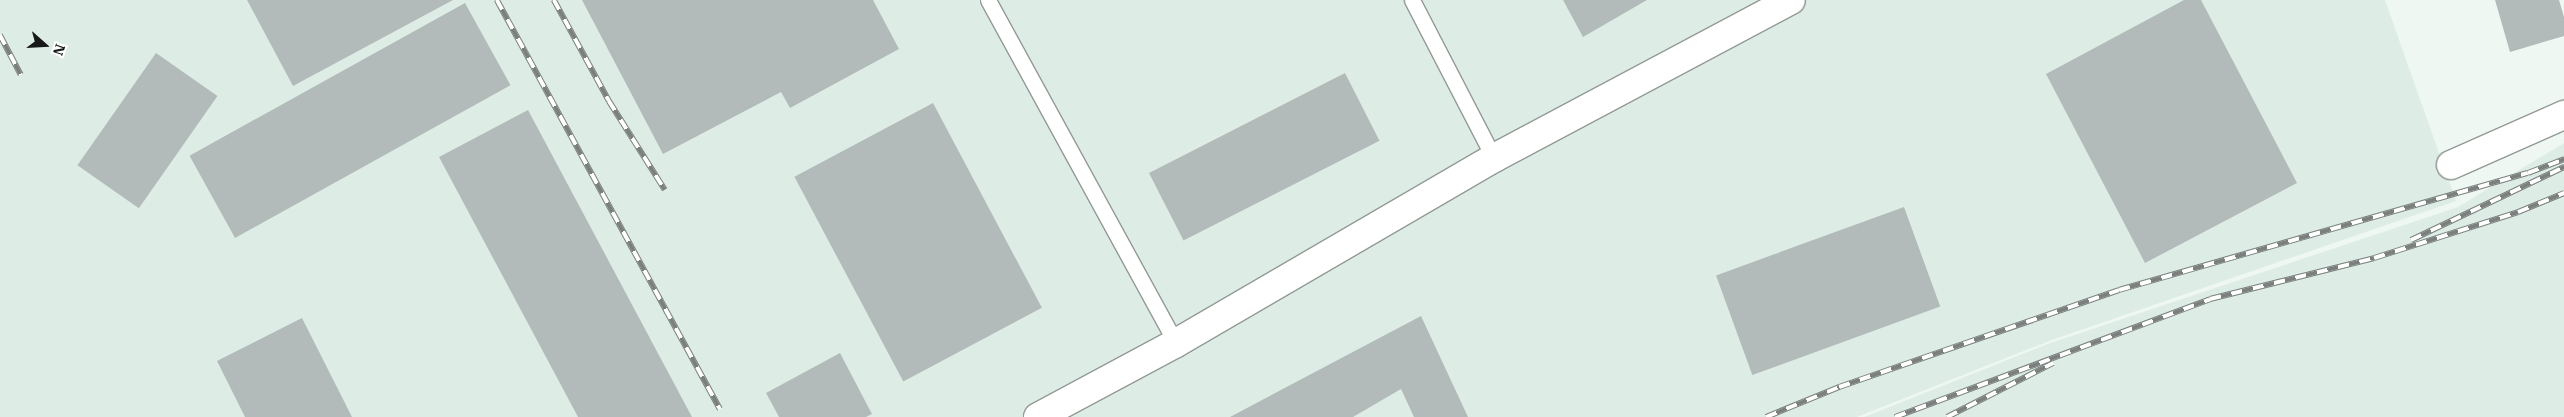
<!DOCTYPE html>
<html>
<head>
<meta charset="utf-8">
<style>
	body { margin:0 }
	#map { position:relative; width:2564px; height:417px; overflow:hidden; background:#eff7f3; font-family:"IBM Plex Serif",serif }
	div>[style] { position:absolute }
	.built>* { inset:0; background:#ddede5 }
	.building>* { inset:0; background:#b2bbb9; transform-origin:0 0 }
	.roads { filter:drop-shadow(1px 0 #939a96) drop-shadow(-1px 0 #939a96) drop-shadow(0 1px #939a96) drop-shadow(0 -1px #939a96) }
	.service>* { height:15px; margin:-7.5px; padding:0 7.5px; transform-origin:7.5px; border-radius:7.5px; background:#fff }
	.minor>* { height:28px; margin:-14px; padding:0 14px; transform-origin:14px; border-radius:14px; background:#fff }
	.rail>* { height:5.5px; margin-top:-2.75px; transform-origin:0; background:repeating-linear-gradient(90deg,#fff 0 11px,#7b807e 0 22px); box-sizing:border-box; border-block:1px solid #7b807e }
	span { translate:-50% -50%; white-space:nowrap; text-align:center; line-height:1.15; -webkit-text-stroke:4.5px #fff; paint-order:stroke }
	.north { position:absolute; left:20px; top:20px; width:50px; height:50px; -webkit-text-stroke:4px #fff; paint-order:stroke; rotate:109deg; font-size:14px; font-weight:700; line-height:20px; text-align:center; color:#161918 }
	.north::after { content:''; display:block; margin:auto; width:18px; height:22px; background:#161918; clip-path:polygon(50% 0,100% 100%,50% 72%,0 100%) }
</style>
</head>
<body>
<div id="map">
	<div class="built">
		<div style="clip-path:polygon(0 0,2385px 0,2456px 201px,2052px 340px,1857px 417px,0 417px)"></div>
		<div style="clip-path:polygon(2564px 143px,2564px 417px,1864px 417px,2050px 343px,2458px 207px)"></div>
	</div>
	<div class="building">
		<div style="clip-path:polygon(247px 0,453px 0,293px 86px)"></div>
		<div style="clip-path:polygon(582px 0,873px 0,899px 49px,790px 108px,781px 92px,663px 154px)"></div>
		<div style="clip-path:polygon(1563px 0,1647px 0,1583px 37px)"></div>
		<div style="clip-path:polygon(2184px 0,2201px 0,2297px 183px,2145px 263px,2046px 74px)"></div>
		<div style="clip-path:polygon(2495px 0,2559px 0,2564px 17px,2564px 36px,2510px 52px)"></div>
		<div style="left:465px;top:3px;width:94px;height:315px;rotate:61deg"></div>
		<div style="left:156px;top:53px;width:75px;height:137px;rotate:35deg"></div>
		<div style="left:1345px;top:73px;width:76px;height:220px;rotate:63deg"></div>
		<div style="left:933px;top:103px;width:232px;height:157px;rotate:62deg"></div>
		<div style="clip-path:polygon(528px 110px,692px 417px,578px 417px,439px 157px)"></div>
		<div style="left:1904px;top:207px;width:106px;height:200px;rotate:70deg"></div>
		<div style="clip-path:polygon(1421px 316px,1468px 417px,1414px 417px,1401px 389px,1353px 417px,1230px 417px)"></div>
		<div style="clip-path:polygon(302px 318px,352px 417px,245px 417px,217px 361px)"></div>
		<div style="clip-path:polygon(840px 353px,872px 414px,866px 417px,779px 417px,766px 393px)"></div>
	</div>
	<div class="roads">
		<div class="service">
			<div style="left:988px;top:0;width:391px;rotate:61.3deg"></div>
			<div style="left:1412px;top:0;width:178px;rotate:62.6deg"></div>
		</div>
		<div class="minor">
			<div style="left:2451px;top:165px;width:124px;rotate:-23.9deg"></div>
			<div style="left:1038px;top:417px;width:157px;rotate:-28.2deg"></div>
			<div style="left:1176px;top:343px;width:368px;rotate:-30.2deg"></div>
			<div style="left:1494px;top:158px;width:336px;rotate:-28deg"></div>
		</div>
	</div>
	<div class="rail">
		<div style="left:497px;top:0;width:466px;rotate:61.4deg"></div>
		<div style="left:554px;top:0;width:115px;rotate:61.4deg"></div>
		<div style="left:609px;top:101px;width:105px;rotate:57.8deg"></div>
		<div style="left:0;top:35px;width:45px;rotate:62.3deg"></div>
		<div style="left:2411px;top:240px;width:170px;rotate:-25.5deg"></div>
		<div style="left:1766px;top:417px;width:79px;rotate:-22.3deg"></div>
		<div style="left:1839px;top:387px;width:296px;rotate:-19.1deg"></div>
		<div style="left:2119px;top:290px;width:425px;rotate:-16deg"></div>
		<div style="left:2528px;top:173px;width:39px;rotate:-21deg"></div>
		<div style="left:1895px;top:417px;width:336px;rotate:-20.5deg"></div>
		<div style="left:2210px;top:299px;width:169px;rotate:-14deg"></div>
		<div style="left:2374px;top:258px;width:151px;rotate:-17.7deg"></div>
		<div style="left:2518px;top:212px;width:50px;rotate:-22.4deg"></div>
		<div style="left:1947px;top:417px;width:119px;rotate:-27deg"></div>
	</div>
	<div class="north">N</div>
</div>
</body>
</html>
